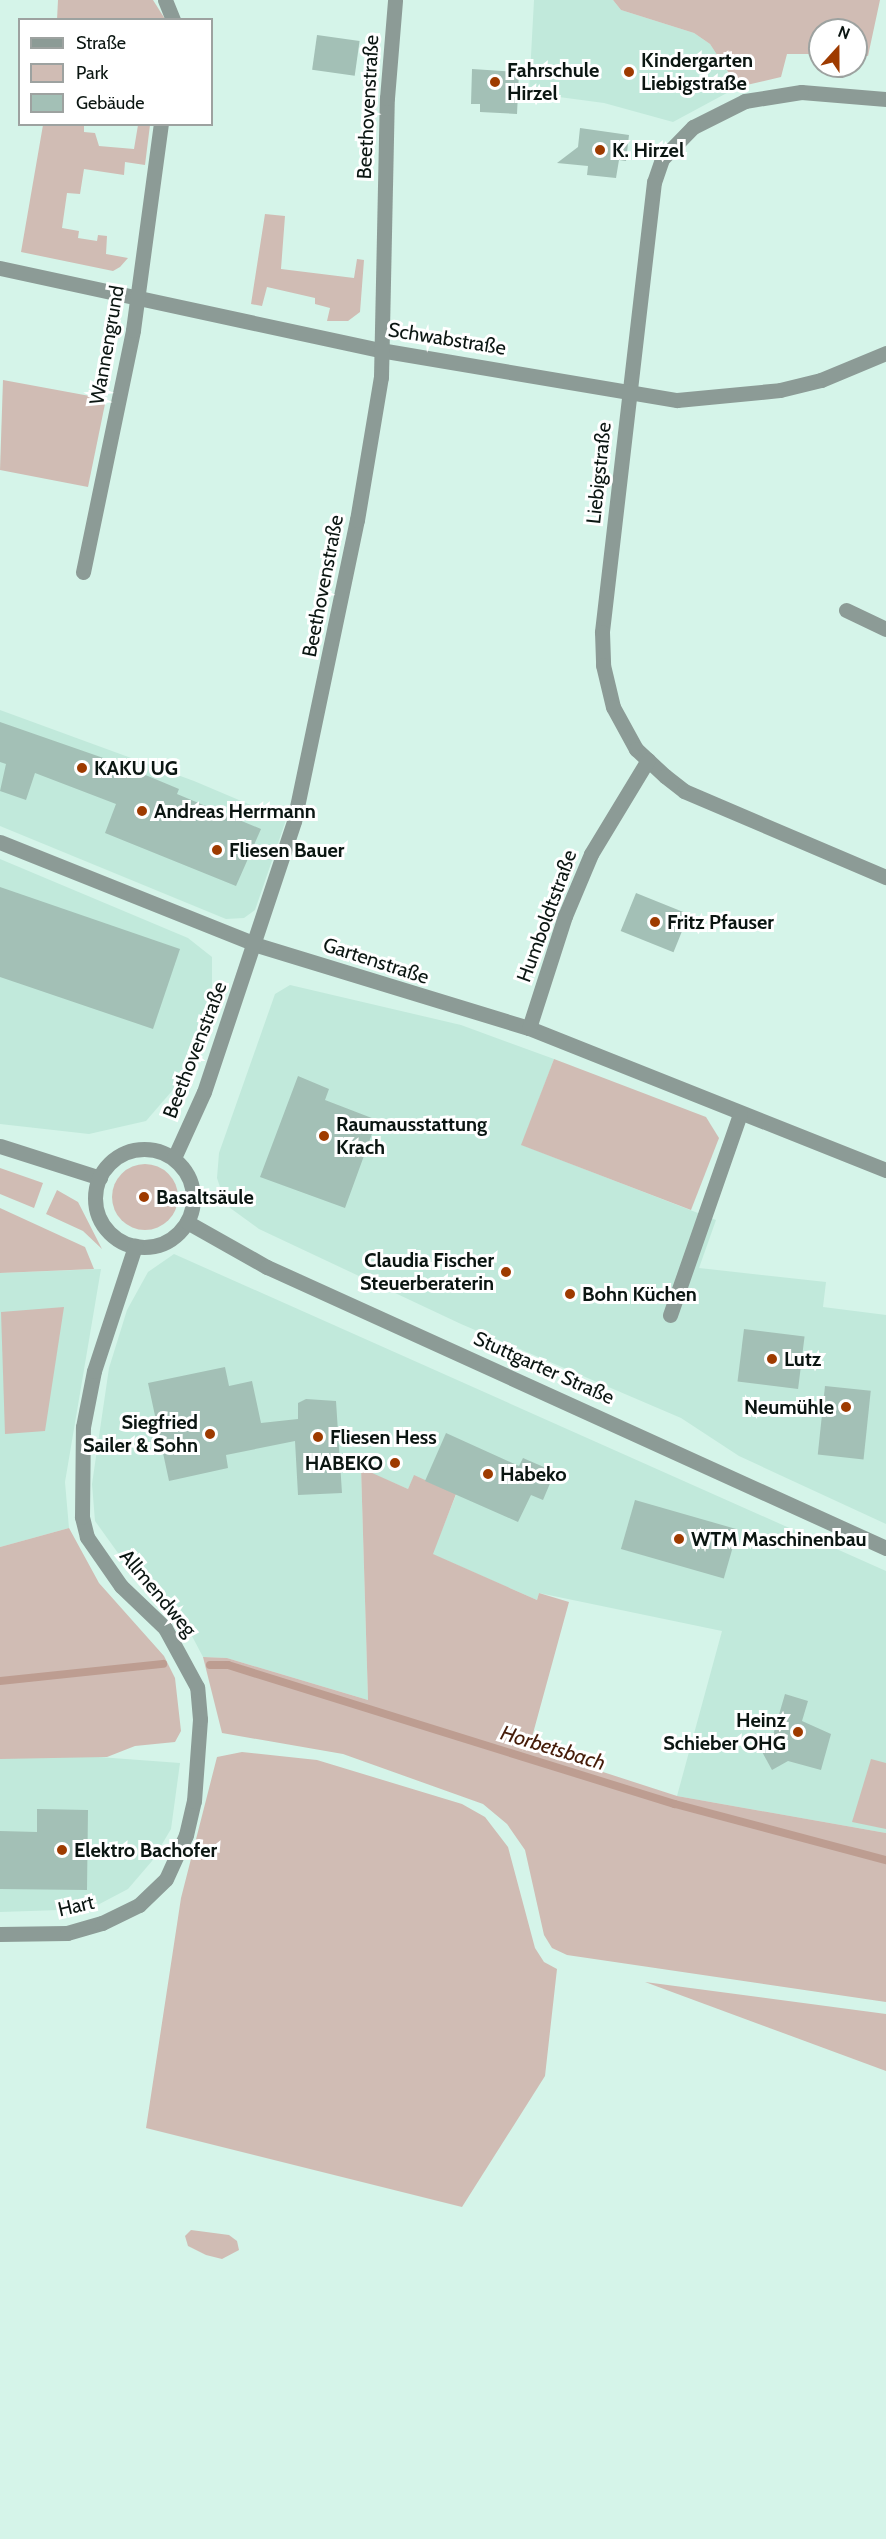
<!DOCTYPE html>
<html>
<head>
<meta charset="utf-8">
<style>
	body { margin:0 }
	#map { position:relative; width:886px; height:2539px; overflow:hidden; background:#d5f4e9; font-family:Cabin,sans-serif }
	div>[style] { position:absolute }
	.built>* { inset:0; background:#c1e9db }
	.green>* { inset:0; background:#d0bcb4 }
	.round { border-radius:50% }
	.stream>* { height:8px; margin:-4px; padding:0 4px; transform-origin:4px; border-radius:4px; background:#bd9d91 }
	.building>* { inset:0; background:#a3c0b6; transform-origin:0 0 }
	.minor>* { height:15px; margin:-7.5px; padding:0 7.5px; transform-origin:7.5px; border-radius:7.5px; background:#8c9b96 }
	.minor>.ring { margin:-7.5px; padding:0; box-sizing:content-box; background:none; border:15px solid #8c9b96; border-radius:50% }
	.dots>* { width:16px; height:16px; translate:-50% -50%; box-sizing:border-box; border:3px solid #fff; border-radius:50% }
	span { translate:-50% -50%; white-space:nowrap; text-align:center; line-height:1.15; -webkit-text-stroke:6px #fff; paint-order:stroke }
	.poi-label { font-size:20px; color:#0b1612; font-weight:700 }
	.left { translate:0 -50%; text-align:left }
	.right { translate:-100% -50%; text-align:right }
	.street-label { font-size:20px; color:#0b1612 }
	.water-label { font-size:21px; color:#451b08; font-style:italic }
	.legend { position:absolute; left:18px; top:18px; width:195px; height:108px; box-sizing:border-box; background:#fff; border:2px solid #9da2a0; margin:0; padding:8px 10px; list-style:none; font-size:18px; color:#0b1612 }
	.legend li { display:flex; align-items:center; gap:12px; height:30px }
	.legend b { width:30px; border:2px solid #9da2a0 }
	.north { position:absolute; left:808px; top:18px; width:60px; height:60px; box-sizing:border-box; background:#fff; border:2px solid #9da2a0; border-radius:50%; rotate:21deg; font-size:16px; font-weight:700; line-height:24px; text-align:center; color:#0b1612 }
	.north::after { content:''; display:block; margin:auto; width:21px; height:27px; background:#9e3b00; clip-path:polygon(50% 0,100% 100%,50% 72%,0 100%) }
</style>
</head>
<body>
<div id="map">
	<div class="built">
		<div style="clip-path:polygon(534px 0,613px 0,621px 10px,694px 33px,710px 44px,738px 87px,673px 122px,604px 103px,529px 93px)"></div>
		<div style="clip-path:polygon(0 710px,194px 781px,286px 820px,255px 910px,244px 918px,226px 919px,0 826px)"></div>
		<div style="clip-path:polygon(0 859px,188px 938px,212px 957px,212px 1016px,178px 1084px,146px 1121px,89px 1134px,0 1124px)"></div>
		<div style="clip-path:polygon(290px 985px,461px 1025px,554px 1059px,522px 1145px,716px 1220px,699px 1268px,826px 1282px,823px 1307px,886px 1315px,886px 1524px,739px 1456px,681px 1418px,461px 1324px,259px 1229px,226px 1205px,217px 1178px,219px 1153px,275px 994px)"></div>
		<div style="clip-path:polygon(174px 1254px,886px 1571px,886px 1833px,677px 1796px,722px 1631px,539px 1593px,537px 1600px,432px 1554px,456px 1495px,414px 1476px,408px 1489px,361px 1469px,368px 1700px,227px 1658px,203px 1657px,182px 1617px,118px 1553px,95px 1521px,92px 1484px,109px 1368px,127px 1310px,148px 1272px)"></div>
		<div style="clip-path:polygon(101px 1269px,65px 1482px,69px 1528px,0 1547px,0 1273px)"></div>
		<div style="clip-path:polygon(58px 1754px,180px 1763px,171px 1829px,152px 1861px,128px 1889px,90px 1909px,0 1912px,0 1758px)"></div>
	</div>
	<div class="green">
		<div style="clip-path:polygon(58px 0,153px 0,165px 19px,57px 20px)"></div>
		<div style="clip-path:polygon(613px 0,880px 0,868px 56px,856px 55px,856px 30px,820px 30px,820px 54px,787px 54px,781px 77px,738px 87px,710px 44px,694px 33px,621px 10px)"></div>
		<div style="clip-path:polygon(43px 125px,84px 125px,84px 132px,95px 133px,99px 146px,134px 149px,138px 125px,150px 125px,145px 165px,125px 162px,124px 175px,84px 169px,80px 194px,67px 193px,62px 228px,79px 231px,78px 238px,97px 241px,98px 235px,107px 236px,106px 254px,128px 258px,120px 267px,113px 271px,21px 252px)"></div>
		<div style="clip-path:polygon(265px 214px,285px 216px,281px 269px,354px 278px,357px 259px,364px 260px,360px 312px,348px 321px,327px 321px,330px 308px,315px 304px,315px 298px,267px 287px,262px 306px,251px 304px)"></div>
		<div style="clip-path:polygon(3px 380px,106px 399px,88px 487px,0 470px)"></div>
		<div style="clip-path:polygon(554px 1059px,706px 1117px,719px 1138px,691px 1210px,521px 1145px)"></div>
		<div class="round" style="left:112px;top:1164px;width:66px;height:66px"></div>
		<div style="clip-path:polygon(0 1168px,43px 1183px,34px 1208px,0 1194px)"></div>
		<div style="clip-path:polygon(57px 1190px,78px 1202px,102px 1249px,83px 1231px,46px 1214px)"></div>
		<div style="clip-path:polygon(0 1208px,85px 1247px,94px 1269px,0 1273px)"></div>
		<div style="clip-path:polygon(64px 1307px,45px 1431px,5px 1434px,1px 1312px)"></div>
		<div style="clip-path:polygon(361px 1468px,408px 1489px,414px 1475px,456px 1494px,433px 1554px,537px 1600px,539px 1593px,569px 1602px,529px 1748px,677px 1796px,886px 1833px,886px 2002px,567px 1955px,552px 1948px,544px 1935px,525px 1850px,507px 1824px,483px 1804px,343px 1754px,222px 1733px,203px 1657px,227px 1658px,368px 1700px)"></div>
		<div style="clip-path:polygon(69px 1528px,99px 1583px,164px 1656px,175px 1678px,181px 1731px,175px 1742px,135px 1746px,107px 1757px,0 1759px,0 1547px)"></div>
		<div style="clip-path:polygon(242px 1752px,317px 1760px,462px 1804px,485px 1817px,508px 1847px,535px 1948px,544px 1962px,557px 1969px,545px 2076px,462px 2207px,146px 2128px,181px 1898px,217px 1757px)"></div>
		<div style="clip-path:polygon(871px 1759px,886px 1763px,886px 1829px,852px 1822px)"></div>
		<div style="clip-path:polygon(645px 1982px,886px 2014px,886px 2071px)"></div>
		<div style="clip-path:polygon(191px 2230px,229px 2235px,237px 2241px,239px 2250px,222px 2259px,206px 2255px,188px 2246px,185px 2236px)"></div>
	</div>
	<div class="stream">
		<div style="left:210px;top:1665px;width:18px"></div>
		<div style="left:228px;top:1665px;width:468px;rotate:17.3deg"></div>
		<div style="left:675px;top:1804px;width:218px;rotate:14.9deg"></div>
		<div style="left:0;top:1681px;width:164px;rotate:-6deg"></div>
	</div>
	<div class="building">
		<div style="left:317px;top:35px;width:43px;height:35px;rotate:8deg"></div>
		<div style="clip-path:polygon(472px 69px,519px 72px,517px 114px,480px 112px,480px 104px,471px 104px)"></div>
		<div style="clip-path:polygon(580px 128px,629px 135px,626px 161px,619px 160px,616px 178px,587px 175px,588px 166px,557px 163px,578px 147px)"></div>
		<div style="clip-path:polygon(0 722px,112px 761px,179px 789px,177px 794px,261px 829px,236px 886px,105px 833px,116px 804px,35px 773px,26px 800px,0 791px,6px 764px,0 762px)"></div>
		<div style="clip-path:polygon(0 887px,180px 949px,153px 1029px,0 977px)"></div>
		<div style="left:636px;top:893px;width:57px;height:41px;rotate:22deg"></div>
		<div style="clip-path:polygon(298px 1076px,329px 1089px,325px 1100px,377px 1120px,345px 1208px,260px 1177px)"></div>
		<div style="left:744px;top:1329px;width:61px;height:53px;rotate:7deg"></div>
		<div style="clip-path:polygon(225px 1367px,229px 1386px,252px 1381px,261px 1423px,298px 1419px,298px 1403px,306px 1399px,336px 1401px,342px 1493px,298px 1495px,295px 1441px,226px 1455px,228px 1468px,169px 1481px,148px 1383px)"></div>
		<div style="left:825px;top:1386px;width:46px;height:69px;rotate:6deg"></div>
		<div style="clip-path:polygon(446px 1433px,519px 1466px,523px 1458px,546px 1468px,551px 1481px,543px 1500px,531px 1495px,518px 1522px,425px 1481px)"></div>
		<div style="left:635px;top:1500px;width:107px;height:51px;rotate:16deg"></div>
		<div style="clip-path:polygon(785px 1694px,808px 1701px,802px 1721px,831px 1734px,821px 1770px,788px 1761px,772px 1770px,760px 1748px,771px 1742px)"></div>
		<div style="clip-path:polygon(37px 1809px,88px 1810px,87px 1890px,0 1889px,0 1831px,37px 1832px)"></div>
	</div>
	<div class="minor">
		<div style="left:165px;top:0;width:22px;rotate:68deg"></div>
		<div style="left:886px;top:99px;width:85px;rotate:-175.3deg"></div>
		<div style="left:801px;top:92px;width:57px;rotate:170.9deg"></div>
		<div style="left:745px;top:101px;width:58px;rotate:153.4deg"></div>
		<div style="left:693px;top:127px;width:45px;rotate:134.1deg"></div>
		<div style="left:662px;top:159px;width:24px;rotate:109deg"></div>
		<div style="left:654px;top:182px;width:453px;rotate:96.6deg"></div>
		<div style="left:602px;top:632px;width:33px;rotate:88deg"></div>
		<div style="left:603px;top:665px;width:43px;rotate:76.6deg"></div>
		<div style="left:613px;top:707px;width:48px;rotate:61.3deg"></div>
		<div style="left:636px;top:749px;width:40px;rotate:43deg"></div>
		<div style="left:665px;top:776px;width:24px;rotate:38deg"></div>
		<div style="left:684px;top:791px;width:220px;rotate:23.1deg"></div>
		<div style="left:0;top:268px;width:389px;rotate:12.2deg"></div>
		<div style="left:380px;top:350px;width:301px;rotate:9.6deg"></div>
		<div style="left:677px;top:400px;width:103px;rotate:-5.5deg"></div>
		<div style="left:780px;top:390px;width:42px;rotate:-13.7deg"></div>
		<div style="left:821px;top:380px;width:70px;rotate:-22.6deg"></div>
		<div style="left:83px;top:572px;width:247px;rotate:-78.3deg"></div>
		<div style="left:133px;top:330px;width:208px;rotate:-82.3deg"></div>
		<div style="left:846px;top:610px;width:44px;rotate:25.4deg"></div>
		<div style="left:0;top:842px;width:277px;rotate:21.8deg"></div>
		<div style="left:257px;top:945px;width:284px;rotate:17deg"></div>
		<div style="left:529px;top:1028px;width:384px;rotate:21.7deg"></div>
		<div style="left:529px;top:1028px;width:118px;rotate:-72.2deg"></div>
		<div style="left:565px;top:916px;width:67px;rotate:-67.2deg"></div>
		<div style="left:591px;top:854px;width:110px;rotate:-58.8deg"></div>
		<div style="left:0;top:1146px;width:105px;rotate:17.7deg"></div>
		<div class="ring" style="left:95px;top:1149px;width:83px;height:83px"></div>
		<div style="left:174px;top:1158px;width:72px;rotate:-65.6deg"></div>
		<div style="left:204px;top:1092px;width:286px;rotate:-71.6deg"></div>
		<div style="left:294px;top:821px;width:308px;rotate:-78.2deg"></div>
		<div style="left:357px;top:520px;width:145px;rotate:-80.5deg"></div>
		<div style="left:381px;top:377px;width:279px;rotate:-88.8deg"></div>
		<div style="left:387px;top:98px;width:98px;rotate:-85.3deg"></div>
		<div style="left:187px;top:1222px;width:92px;rotate:29.4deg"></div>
		<div style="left:267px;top:1267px;width:680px;rotate:24.42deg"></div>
		<div style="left:670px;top:1315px;width:213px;rotate:-70.8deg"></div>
		<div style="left:0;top:1934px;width:67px;rotate:-0.9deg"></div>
		<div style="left:67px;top:1933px;width:36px;rotate:-16deg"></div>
		<div style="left:102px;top:1923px;width:41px;rotate:-25.9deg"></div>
		<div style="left:139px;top:1905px;width:37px;rotate:-44deg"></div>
		<div style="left:166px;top:1879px;width:48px;rotate:-65.6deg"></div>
		<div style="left:186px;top:1835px;width:35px;rotate:-77deg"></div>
		<div style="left:194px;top:1801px;width:82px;rotate:-85.8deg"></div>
		<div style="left:200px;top:1719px;width:32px;rotate:-95deg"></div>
		<div style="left:197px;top:1687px;width:67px;rotate:-118.5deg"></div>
		<div style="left:165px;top:1628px;width:61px;rotate:-136.3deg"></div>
		<div style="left:121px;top:1586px;width:60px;rotate:-124.8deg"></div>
		<div style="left:87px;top:1537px;width:21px;rotate:-104deg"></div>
		<div style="left:82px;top:1517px;width:90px;rotate:-89.4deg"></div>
		<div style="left:83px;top:1427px;width:57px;rotate:-78.9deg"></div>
		<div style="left:94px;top:1371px;width:132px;rotate:-71.8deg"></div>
	</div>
	<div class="dots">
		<div style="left:629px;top:72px;background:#9e3b00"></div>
		<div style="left:495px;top:82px;background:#9e3b00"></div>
		<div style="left:600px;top:150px;background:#9e3b00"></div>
		<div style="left:82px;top:768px;background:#9e3b00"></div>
		<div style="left:142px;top:811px;background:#9e3b00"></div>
		<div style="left:217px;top:850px;background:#9e3b00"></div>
		<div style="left:655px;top:922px;background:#9e3b00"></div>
		<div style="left:324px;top:1136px;background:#9e3b00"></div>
		<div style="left:144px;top:1197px;background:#9e3b00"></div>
		<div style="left:506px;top:1272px;background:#9e3b00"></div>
		<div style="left:570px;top:1294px;background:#9e3b00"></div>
		<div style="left:772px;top:1359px;background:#9e3b00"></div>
		<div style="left:846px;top:1407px;background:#9e3b00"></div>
		<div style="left:210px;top:1434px;background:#9e3b00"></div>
		<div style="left:318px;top:1437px;background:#9e3b00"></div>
		<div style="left:395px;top:1463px;background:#9e3b00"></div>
		<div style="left:488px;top:1474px;background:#9e3b00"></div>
		<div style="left:679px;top:1539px;background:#9e3b00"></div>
		<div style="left:798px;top:1732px;background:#9e3b00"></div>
		<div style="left:62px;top:1850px;background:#9e3b00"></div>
	</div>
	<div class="poi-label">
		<span class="left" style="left:641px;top:72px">Kindergarten<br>Liebigstraße</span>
		<span class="left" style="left:507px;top:82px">Fahrschule<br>Hirzel</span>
		<span class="left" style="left:612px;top:150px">K. Hirzel</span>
		<span class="left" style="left:94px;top:768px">KAKU UG</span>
		<span class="left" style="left:154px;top:811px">Andreas Herrmann</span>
		<span class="left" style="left:229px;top:850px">Fliesen Bauer</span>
		<span class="left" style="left:667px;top:922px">Fritz Pfauser</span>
		<span class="left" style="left:336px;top:1136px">Raumausstattung<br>Krach</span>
		<span class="left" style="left:156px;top:1197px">Basaltsäule</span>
		<span class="right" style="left:494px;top:1272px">Claudia Fischer<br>Steuerberaterin</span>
		<span class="left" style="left:582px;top:1294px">Bohn Küchen</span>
		<span class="left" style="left:784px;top:1359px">Lutz</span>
		<span class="right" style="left:834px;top:1407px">Neumühle</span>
		<span class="right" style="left:198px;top:1434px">Siegfried<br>Sailer &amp; Sohn</span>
		<span class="left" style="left:330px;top:1437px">Fliesen Hess</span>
		<span class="right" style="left:383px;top:1463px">HABEKO</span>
		<span class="left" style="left:500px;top:1474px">Habeko</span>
		<span class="left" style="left:691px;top:1539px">WTM Maschinenbau</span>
		<span class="right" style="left:786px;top:1732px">Heinz<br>Schieber OHG</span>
		<span class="left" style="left:74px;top:1850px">Elektro Bachofer</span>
	</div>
	<div class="street-label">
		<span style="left:368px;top:107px;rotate:-87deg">Beethovenstraße</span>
		<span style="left:447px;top:339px;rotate:9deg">Schwabstraße</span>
		<span style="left:107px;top:345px;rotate:-80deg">Wannengrund</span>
		<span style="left:599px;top:473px;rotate:-84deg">Liebigstraße</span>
		<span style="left:323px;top:586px;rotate:-79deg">Beethovenstraße</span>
		<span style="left:547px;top:916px;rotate:-70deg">Humboldtstraße</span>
		<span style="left:376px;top:961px;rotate:18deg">Gartenstraße</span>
		<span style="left:195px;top:1050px;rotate:-69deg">Beethovenstraße</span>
		<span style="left:544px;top:1368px;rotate:24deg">Stuttgarter Straße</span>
		<span style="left:158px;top:1593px;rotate:50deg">Allmendweg</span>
		<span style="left:76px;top:1906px;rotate:-13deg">Hart</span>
	</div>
	<div class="water-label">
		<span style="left:553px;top:1748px;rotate:17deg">Horbetsbach</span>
	</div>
	<ul class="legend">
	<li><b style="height:8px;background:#8c9b96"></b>Straße</li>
	<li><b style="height:16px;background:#d0bcb4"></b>Park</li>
	<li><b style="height:16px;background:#a3c0b6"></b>Gebäude</li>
	</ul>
	<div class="north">N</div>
</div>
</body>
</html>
